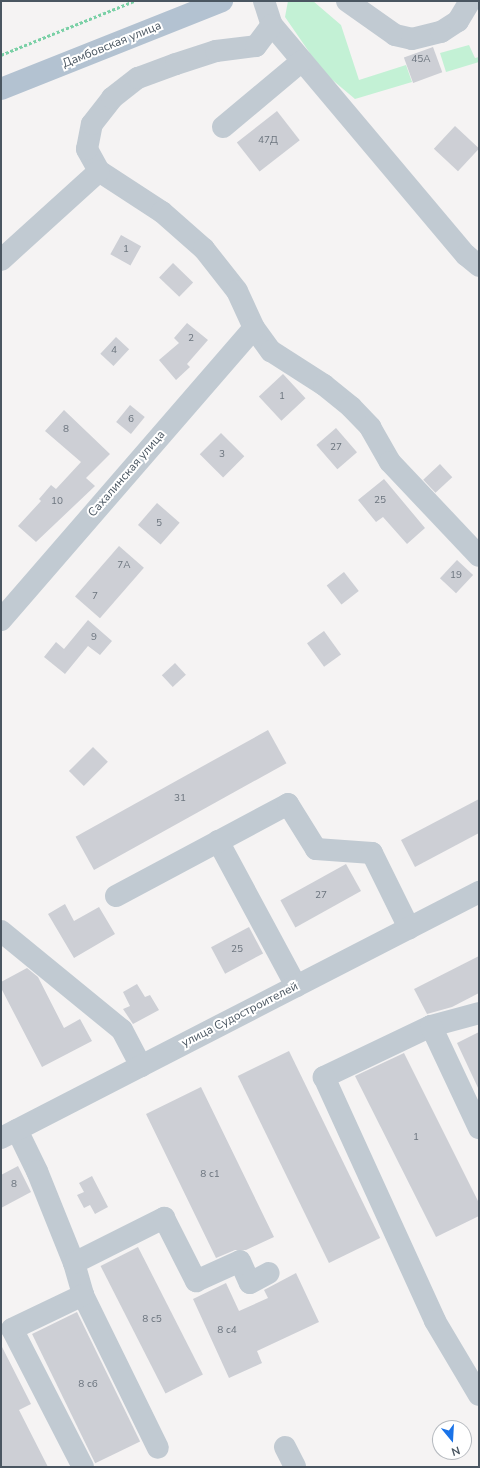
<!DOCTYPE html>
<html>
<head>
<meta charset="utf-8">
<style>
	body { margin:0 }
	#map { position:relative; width:480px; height:1468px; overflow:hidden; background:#f5f3f3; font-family:"Nunito Sans",sans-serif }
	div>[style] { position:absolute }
	.green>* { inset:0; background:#c3f1d5 }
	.building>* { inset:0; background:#cdcfd5; transform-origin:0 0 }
	.path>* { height:2.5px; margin-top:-1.25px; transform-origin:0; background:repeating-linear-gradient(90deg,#7ad0a6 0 3px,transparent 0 5px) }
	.minor>* { height:22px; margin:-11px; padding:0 11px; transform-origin:11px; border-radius:11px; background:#c1cad2 }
	.major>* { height:22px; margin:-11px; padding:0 11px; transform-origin:11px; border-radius:11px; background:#b3c2d1 }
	span { translate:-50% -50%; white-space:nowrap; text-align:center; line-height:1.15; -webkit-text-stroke:4px #fff; paint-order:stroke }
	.number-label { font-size:10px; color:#6b747e }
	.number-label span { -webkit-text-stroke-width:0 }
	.street-label { font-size:12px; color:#4a5661 }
	.frame { position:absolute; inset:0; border:2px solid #4a5661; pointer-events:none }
	.north { position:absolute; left:432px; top:1420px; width:40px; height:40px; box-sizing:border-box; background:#fff; border:1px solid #b7bbc0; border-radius:50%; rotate:162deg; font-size:11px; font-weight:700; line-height:16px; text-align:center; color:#4a5661 }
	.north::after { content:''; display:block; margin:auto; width:14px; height:18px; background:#1a73e8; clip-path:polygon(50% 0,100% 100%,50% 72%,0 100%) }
</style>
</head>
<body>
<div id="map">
	<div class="green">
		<div style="clip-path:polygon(288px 1px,313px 1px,341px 25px,359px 80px,406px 65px,412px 82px,355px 99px,323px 72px,285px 17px)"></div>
		<div style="clip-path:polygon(469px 45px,475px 58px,479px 57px,479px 62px,446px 72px,440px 53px)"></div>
	</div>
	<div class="building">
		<div style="left:433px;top:47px;width:27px;height:31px;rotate:70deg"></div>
		<div style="left:277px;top:111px;width:37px;height:51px;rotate:52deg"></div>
		<div style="left:455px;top:126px;width:33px;height:31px;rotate:43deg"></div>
		<div style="left:121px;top:235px;width:23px;height:22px;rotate:29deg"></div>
		<div style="left:173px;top:263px;width:28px;height:20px;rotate:44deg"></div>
		<div style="clip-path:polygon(187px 323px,208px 340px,187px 364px,190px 367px,176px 380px,159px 360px,179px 343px,174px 338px)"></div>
		<div style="left:116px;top:337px;width:18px;height:23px;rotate:43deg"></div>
		<div style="left:283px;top:374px;width:33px;height:33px;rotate:47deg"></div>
		<div style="left:130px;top:405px;width:19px;height:22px;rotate:39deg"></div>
		<div style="clip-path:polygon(64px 410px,110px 454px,86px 478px,95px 486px,36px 542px,18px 526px,41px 501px,39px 499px,51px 485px,56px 489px,81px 462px,45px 431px)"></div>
		<div style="left:336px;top:428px;width:32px;height:26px;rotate:49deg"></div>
		<div style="left:221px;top:433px;width:33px;height:30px;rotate:45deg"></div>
		<div style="left:440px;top:464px;width:18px;height:23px;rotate:47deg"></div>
		<div style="clip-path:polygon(384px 479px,425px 528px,407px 544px,383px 517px,376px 522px,358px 500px)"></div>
		<div style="left:157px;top:503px;width:30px;height:29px;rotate:41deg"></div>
		<div style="left:119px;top:546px;width:33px;height:67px;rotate:41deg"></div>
		<div style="left:457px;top:560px;width:22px;height:25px;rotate:43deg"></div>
		<div style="left:344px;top:572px;width:24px;height:22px;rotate:52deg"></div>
		<div style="clip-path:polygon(88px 620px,112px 641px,100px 655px,88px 646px,65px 674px,44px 657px,56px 642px,64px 649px)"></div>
		<div style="left:324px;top:631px;width:29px;height:21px;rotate:54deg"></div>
		<div style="left:175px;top:663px;width:16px;height:18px;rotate:47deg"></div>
		<div style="left:268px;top:730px;width:38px;height:220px;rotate:61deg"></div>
		<div style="left:93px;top:747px;width:21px;height:34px;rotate:45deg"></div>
		<div style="clip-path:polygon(479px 799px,479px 833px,415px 867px,401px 840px)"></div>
		<div style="left:346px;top:864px;width:31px;height:75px;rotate:61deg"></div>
		<div style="clip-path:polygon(65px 904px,74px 921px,99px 907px,115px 934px,74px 958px,48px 914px)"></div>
		<div style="left:249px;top:927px;width:30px;height:43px;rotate:62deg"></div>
		<div style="clip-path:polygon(479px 956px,479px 993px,452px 1007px,427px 1014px,414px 989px)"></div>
		<div style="clip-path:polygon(27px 968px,38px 977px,64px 1028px,80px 1019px,92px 1041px,42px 1067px,1px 988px,1px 982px)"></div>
		<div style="clip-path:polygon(137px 984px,145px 997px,150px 995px,159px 1010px,133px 1024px,123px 1009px,130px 1006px,123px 992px)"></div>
		<div style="clip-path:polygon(479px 1032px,479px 1090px,457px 1043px)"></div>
		<div style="left:289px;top:1051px;width:208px;height:57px;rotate:64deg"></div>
		<div style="clip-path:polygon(404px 1053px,479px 1203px,479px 1216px,436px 1237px,355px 1076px)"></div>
		<div style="clip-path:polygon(201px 1087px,274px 1237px,246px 1250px,235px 1250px,216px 1258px,146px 1114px)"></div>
		<div style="clip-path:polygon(18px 1166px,31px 1192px,1px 1208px,1px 1175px)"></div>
		<div style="clip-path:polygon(92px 1176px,108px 1207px,95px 1214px,90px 1205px,84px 1208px,77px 1195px,84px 1192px,79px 1183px)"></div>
		<div style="left:138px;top:1247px;width:143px;height:42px;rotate:63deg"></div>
		<div style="clip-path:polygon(296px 1273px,319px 1322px,257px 1351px,262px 1363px,229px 1378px,193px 1299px,226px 1283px,239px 1311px,268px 1298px,264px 1290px)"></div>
		<div style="left:77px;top:1312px;width:144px;height:50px;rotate:64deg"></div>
		<div style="clip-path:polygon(1px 1345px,31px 1404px,19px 1410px,48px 1467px,1px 1467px)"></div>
	</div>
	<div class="path">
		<div style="left:1px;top:55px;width:144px;rotate:-22.1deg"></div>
	</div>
	<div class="minor">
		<div style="left:264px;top:1px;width:25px;rotate:72deg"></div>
		<div style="left:272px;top:25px;width:301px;rotate:49.9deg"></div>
		<div style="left:466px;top:255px;width:17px;rotate:40deg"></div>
		<div style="left:347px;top:1px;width:59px;rotate:35.3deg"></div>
		<div style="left:395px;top:35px;width:17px;rotate:13deg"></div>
		<div style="left:412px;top:39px;width:30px;rotate:-14deg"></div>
		<div style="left:441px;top:32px;width:20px;rotate:-33deg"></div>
		<div style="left:458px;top:21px;width:23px;rotate:-59deg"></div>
		<div style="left:223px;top:127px;width:103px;rotate:-39.9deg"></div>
		<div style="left:99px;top:171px;width:75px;rotate:33.1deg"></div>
		<div style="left:162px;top:212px;width:56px;rotate:41.4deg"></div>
		<div style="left:204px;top:249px;width:53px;rotate:51.8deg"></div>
		<div style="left:237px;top:291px;width:41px;rotate:65.3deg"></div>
		<div style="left:254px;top:328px;width:29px;rotate:54deg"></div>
		<div style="left:271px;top:351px;width:63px;rotate:32.7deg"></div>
		<div style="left:324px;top:385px;width:35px;rotate:39deg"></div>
		<div style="left:351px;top:407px;width:28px;rotate:46deg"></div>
		<div style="left:370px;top:427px;width:40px;rotate:60.3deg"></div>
		<div style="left:390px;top:462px;width:129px;rotate:46.6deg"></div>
		<div style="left:99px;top:171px;width:25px;rotate:-119deg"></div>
		<div style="left:87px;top:149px;width:25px;rotate:-79deg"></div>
		<div style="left:92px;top:124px;width:33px;rotate:-52deg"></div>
		<div style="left:112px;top:98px;width:33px;rotate:-38deg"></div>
		<div style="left:138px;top:78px;width:40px;rotate:-20.2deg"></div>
		<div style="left:176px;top:64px;width:42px;rotate:-18deg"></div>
		<div style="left:216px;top:51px;width:40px;rotate:-7.1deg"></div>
		<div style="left:256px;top:46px;width:26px;rotate:-53deg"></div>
		<div style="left:1px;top:260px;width:132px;rotate:-42.2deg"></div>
		<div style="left:1px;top:620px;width:386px;rotate:-49.1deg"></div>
		<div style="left:218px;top:841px;width:165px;rotate:61.7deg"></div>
		<div style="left:116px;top:896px;width:195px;rotate:-28.1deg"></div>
		<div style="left:288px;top:804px;width:53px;rotate:58.1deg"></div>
		<div style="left:316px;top:849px;width:56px;rotate:4.1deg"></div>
		<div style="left:372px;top:853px;width:84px;rotate:63.7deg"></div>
		<div style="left:1px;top:931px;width:156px;rotate:39.3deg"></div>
		<div style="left:122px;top:1030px;width:41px;rotate:62.2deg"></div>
		<div style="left:479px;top:1013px;width:50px;rotate:164.8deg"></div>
		<div style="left:431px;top:1026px;width:119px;rotate:154.5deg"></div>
		<div style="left:324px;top:1077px;width:268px;rotate:65.5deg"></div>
		<div style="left:435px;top:1321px;width:86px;rotate:59.3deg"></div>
		<div style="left:431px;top:1026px;width:113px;rotate:64.8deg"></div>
		<div style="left:17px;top:1130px;width:46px;rotate:64deg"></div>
		<div style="left:37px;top:1171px;width:99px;rotate:68.1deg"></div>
		<div style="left:74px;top:1263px;width:33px;rotate:74deg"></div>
		<div style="left:83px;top:1295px;width:170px;rotate:63.9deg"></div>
		<div style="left:1px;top:1138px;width:538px;rotate:-27.23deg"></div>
		<div style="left:74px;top:1263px;width:101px;rotate:-26.6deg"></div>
		<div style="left:164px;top:1218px;width:71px;rotate:63.1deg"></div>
		<div style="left:196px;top:1281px;width:48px;rotate:-24.4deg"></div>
		<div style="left:240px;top:1261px;width:24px;rotate:66deg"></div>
		<div style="left:250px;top:1283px;width:21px;rotate:-28deg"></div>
		<div style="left:285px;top:1447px;width:22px;rotate:63deg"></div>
		<div style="left:83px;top:1467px;width:155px;rotate:-117.2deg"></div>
		<div style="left:12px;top:1329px;width:79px;rotate:-25.6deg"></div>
	</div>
	<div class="major">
		<div style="left:1px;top:89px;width:238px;rotate:-21.7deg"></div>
	</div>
	<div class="number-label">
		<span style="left:421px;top:60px">45А</span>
		<span style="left:268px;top:141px">47Д</span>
		<span style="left:126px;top:250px">1</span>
		<span style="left:191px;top:339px">2</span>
		<span style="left:114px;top:351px">4</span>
		<span style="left:282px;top:397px">1</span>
		<span style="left:131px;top:420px">6</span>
		<span style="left:66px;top:430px">8</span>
		<span style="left:336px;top:448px">27</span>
		<span style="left:222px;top:455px">3</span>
		<span style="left:380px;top:501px">25</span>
		<span style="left:57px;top:502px">10</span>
		<span style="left:159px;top:524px">5</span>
		<span style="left:124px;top:566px">7А</span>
		<span style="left:456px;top:576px">19</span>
		<span style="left:95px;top:597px">7</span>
		<span style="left:94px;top:638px">9</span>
		<span style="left:180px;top:799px">31</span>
		<span style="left:321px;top:896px">27</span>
		<span style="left:237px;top:950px">25</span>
		<span style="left:416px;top:1138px">1</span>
		<span style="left:210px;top:1175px">8 с1</span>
		<span style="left:14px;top:1185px">8</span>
		<span style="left:152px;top:1320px">8 с5</span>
		<span style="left:227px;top:1331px">8 с4</span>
		<span style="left:88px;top:1385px">8 с6</span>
	</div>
	<div class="street-label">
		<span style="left:112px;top:45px;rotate:-22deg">Дамбовская улица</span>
		<span style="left:127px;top:474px;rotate:-49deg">Сахалинская улица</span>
		<span style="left:240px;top:1015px;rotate:-27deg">улица Судостроителей</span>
	</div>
	<div class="frame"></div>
	<div class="north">N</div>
</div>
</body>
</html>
